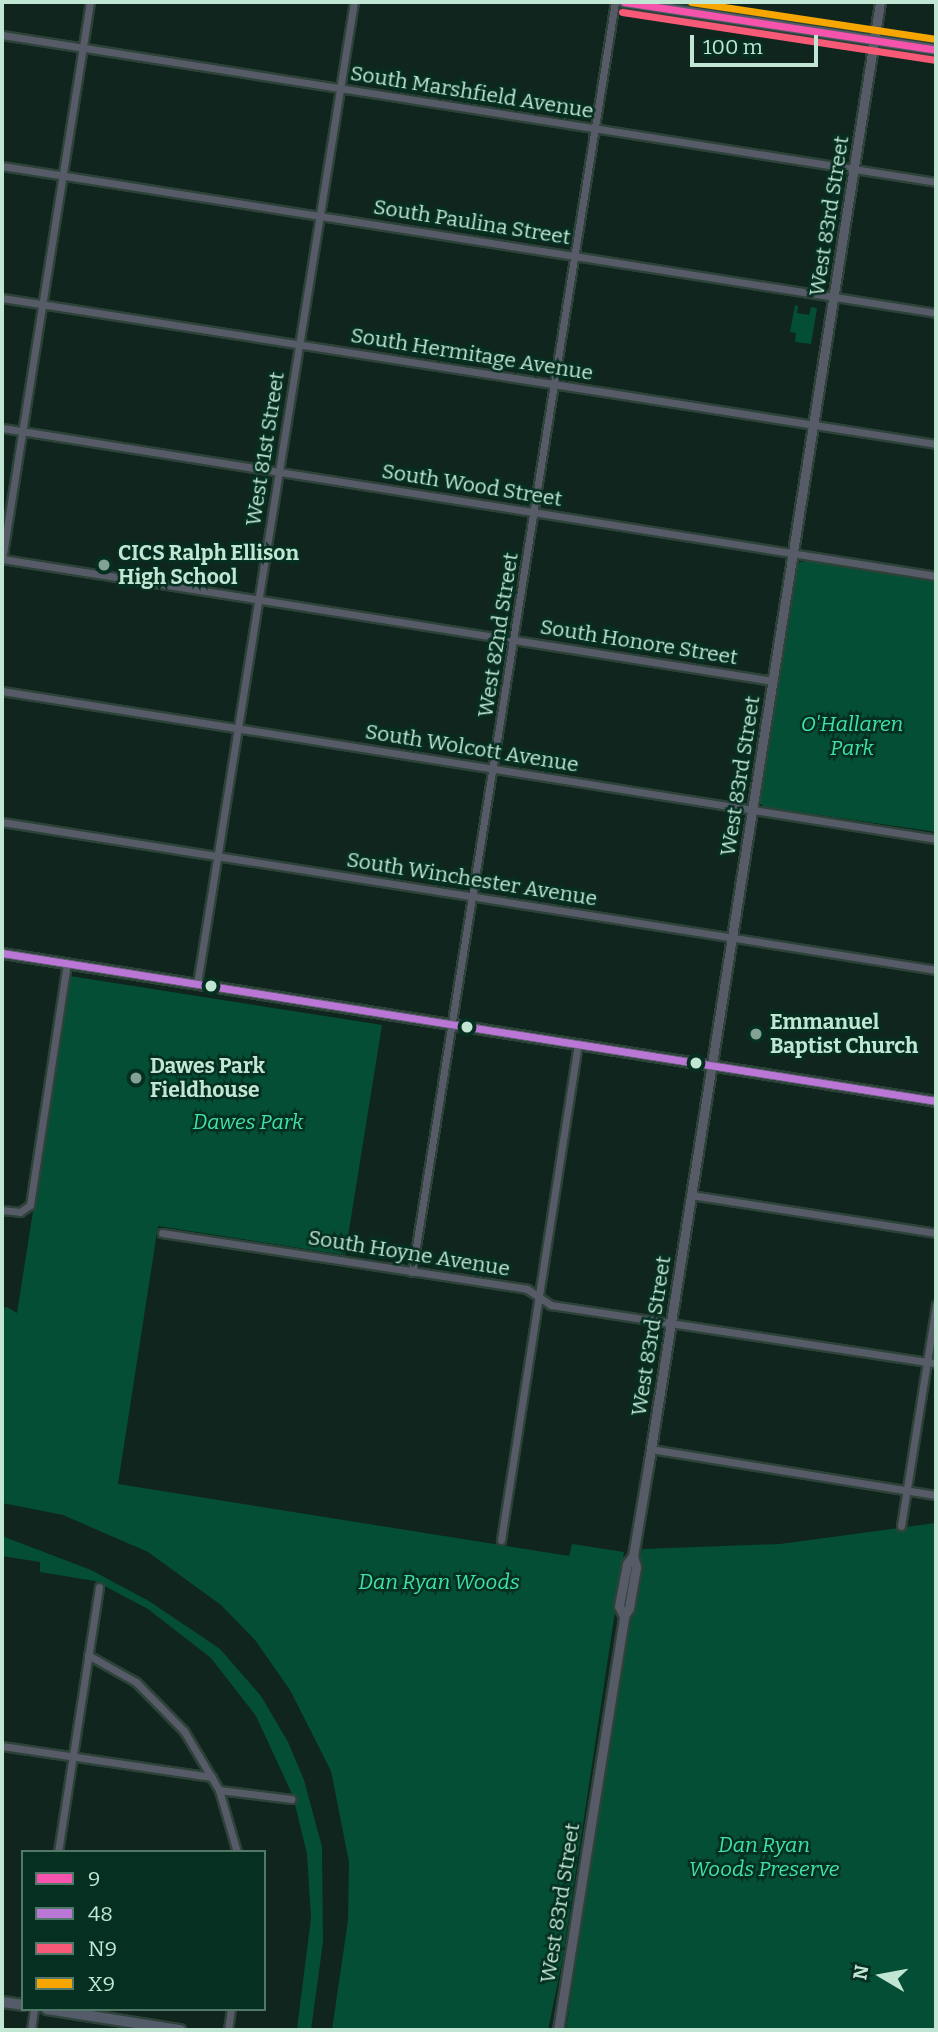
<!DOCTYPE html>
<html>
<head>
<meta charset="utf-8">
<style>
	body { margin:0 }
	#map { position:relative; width:938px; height:2032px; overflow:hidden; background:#0f251d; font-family:Bitter,serif }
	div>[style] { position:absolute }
	.green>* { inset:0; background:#054e36 }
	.roads { filter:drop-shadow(2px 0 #2d4239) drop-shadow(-2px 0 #2d4239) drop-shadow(0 2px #2d4239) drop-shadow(0 -2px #2d4239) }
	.minor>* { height:7px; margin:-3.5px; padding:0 3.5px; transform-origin:3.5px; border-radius:3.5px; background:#565b67 }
	.tertiary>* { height:9px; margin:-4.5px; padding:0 4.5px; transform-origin:4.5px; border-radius:4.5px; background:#565b67 }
	.secondary>* { height:10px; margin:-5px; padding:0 5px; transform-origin:5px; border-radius:5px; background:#555c69 }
	.bus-1>* { height:7px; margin:-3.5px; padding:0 3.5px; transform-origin:3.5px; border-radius:3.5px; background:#f653ac }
	.bus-2>* { height:7px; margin:-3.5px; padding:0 3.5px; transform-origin:3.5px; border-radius:3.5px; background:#ba77d6 }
	.bus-3>* { height:7px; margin:-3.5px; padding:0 3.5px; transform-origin:3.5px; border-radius:3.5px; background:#f75a77 }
	.bus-4>* { height:7px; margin:-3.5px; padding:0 3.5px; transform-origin:3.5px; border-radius:3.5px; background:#f7a600 }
	.dots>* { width:19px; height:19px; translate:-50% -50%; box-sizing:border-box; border:4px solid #052f20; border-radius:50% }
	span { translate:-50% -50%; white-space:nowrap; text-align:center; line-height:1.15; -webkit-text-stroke:5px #052f20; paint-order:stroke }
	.street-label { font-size:21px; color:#c2e6d4 }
	.poi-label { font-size:21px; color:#c2e6d4; font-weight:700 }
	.left { translate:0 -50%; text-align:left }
	.park-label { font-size:21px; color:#41e2a7; font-style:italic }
	.frame { position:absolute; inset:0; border:4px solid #c2e6d4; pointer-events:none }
	.legend { position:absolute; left:21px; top:1850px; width:245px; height:161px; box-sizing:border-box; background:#052f20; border:2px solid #517868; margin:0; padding:9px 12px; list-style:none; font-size:21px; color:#c2e6d4 }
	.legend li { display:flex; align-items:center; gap:14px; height:35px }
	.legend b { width:35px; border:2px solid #517868 }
	.north { position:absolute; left:847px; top:1941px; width:70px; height:70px; -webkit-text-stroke:5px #052f20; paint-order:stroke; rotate:280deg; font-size:19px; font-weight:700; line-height:28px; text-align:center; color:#c2e6d4 }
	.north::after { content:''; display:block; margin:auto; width:24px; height:32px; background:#c2e6d4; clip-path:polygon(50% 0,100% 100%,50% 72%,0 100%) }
	.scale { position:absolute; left:690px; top:35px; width:128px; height:32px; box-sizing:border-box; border:4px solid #c2e6d4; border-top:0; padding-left:9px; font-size:21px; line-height:24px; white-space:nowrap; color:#c2e6d4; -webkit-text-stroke:5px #052f20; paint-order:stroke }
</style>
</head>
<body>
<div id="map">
	<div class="green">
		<div style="clip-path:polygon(795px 305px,798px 306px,797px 313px,809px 315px,811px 307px,817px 308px,811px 344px,795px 342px,796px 333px,790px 332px)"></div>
		<div style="clip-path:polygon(806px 561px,936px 582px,936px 832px,765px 807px,759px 803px,795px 569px,800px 562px)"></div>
		<div style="clip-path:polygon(70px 976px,382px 1025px,345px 1255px,158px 1226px,118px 1484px,569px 1556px,572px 1544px,624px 1552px,563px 1957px,548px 2030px,332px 2030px,348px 1920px,349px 1862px,331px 1771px,290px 1690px,255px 1640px,221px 1605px,148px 1552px,63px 1515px,2px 1503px,2px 1309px,7px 1307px,17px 1313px)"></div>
		<div style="clip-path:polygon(936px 1523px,936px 2030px,566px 2030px,619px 1677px,642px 1549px,780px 1544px)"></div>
		<div style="clip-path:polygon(2px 1536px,91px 1570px,149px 1601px,220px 1649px,261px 1696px,288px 1742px,304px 1780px,322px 1847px,323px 1942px,311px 2030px,297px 2029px,311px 1918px,307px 1854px,293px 1796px,256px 1716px,211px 1658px,148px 1609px,95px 1581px,40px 1572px,40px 1562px,2px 1556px)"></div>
	</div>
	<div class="roads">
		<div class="minor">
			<div style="left:2px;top:35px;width:945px;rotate:8.94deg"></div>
			<div style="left:2px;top:166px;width:945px;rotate:8.94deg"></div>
			<div style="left:2px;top:298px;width:945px;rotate:8.88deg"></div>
			<div style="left:2px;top:428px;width:946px;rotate:9deg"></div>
			<div style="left:2px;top:559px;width:781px;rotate:8.99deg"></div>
			<div style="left:2px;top:560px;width:565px;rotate:-81.04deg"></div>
			<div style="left:2px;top:691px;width:946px;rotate:9deg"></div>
			<div style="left:2px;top:822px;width:946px;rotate:9deg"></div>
			<div style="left:197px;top:984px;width:994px;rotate:-80.92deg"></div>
			<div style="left:691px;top:1195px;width:248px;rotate:8.8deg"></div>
			<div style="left:2px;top:1210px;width:18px;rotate:6deg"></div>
			<div style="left:20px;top:1212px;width:12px;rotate:-35deg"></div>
			<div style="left:30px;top:1205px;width:244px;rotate:-81.3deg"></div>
			<div style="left:162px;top:1233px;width:369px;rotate:8.7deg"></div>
			<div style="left:527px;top:1289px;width:29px;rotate:34deg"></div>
			<div style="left:551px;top:1305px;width:389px;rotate:8.6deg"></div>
			<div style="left:412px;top:1272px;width:1286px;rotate:-80.92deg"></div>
			<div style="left:651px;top:1449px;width:289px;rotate:9.2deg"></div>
			<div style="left:901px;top:1526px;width:224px;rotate:-81deg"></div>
			<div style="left:501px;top:1540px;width:502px;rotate:-81.18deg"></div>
			<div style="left:88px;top:1655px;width:55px;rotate:29.4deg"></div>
			<div style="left:136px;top:1682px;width:69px;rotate:45.6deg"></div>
			<div style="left:184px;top:1731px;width:69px;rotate:59.3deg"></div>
			<div style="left:219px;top:1790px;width:65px;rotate:73.8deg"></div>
			<div style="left:2px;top:1746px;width:212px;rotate:8.4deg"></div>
			<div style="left:219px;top:1790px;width:73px;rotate:7.1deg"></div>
			<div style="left:58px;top:1852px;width:268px;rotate:-81.2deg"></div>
			<div style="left:31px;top:2030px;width:21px;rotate:-82deg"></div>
			<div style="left:228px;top:2030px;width:21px;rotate:-82deg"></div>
		</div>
		<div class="tertiary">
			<div style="left:2px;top:953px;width:946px;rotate:9deg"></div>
			<div style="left:624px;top:1616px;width:11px;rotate:-117deg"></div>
			<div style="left:619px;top:1606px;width:43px;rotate:-79.2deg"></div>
			<div style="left:627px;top:1564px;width:10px;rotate:-53deg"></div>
			<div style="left:633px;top:1556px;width:96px;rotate:-80.4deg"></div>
			<div style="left:649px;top:1461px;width:1477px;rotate:-81deg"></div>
			<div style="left:558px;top:2030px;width:419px;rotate:-80.9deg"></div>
			<div style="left:624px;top:1616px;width:9px;rotate:-58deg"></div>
			<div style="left:629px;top:1608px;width:42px;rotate:-80.3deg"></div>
			<div style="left:636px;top:1567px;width:11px;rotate:-105deg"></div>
		</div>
		<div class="secondary">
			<div style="left:624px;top:2px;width:316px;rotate:8.7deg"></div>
			<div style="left:2px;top:2002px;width:21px;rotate:8deg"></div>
			<div style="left:47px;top:2009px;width:135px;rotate:9deg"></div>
		</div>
	</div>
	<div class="bus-1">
		<div style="left:624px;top:2px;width:316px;rotate:8.7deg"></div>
	</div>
	<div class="bus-2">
		<div style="left:2px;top:953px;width:946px;rotate:9deg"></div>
	</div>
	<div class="bus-3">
		<div style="left:622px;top:12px;width:316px;rotate:8.7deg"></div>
	</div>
	<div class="bus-4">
		<div style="left:691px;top:2px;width:248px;rotate:8.6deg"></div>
	</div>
	<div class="dots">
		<div style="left:104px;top:565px;background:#83a294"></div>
		<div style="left:211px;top:986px;background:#c2e6d4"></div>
		<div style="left:467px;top:1027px;background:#c2e6d4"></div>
		<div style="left:756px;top:1034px;background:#83a294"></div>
		<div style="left:696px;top:1063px;background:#c2e6d4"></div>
		<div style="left:136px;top:1078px;background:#83a294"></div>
	</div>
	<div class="street-label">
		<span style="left:472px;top:92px;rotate:9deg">South Marshfield Avenue</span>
		<span style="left:829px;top:216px;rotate:-81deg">West 83rd Street</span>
		<span style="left:472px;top:222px;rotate:9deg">South Paulina Street</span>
		<span style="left:472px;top:354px;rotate:9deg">South Hermitage Avenue</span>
		<span style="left:265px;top:449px;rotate:-81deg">West 81st Street</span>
		<span style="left:472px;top:485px;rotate:9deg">South Wood Street</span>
		<span style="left:498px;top:635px;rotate:-81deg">West 82nd Street</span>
		<span style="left:639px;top:642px;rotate:9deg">South Honore Street</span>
		<span style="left:472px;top:748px;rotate:9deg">South Wolcott Avenue</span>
		<span style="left:740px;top:776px;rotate:-81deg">West 83rd Street</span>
		<span style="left:472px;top:879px;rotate:9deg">South Winchester Avenue</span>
		<span style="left:409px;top:1253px;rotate:9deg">South Hoyne Avenue</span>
		<span style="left:651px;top:1336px;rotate:-81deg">West 83rd Street</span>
		<span style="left:560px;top:1903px;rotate:-81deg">West 83rd Street</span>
	</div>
	<div class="poi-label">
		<span class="left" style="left:118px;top:565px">CICS Ralph Ellison<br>High School</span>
		<span class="left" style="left:770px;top:1034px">Emmanuel<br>Baptist Church</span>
		<span class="left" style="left:150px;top:1078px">Dawes Park<br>Fieldhouse</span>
	</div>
	<div class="park-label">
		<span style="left:852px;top:736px">O'Hallaren<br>Park</span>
		<span style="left:248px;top:1122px">Dawes Park</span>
		<span style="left:439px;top:1582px">Dan Ryan Woods</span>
		<span style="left:764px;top:1857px">Dan Ryan<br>Woods Preserve</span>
	</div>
	<div class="frame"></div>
	<ul class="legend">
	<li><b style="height:9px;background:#f653ac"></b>9</li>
	<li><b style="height:9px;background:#ba77d6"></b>48</li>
	<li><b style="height:9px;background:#f75a77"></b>N9</li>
	<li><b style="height:9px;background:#f7a600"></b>X9</li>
	</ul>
	<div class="north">N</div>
	<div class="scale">100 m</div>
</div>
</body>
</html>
